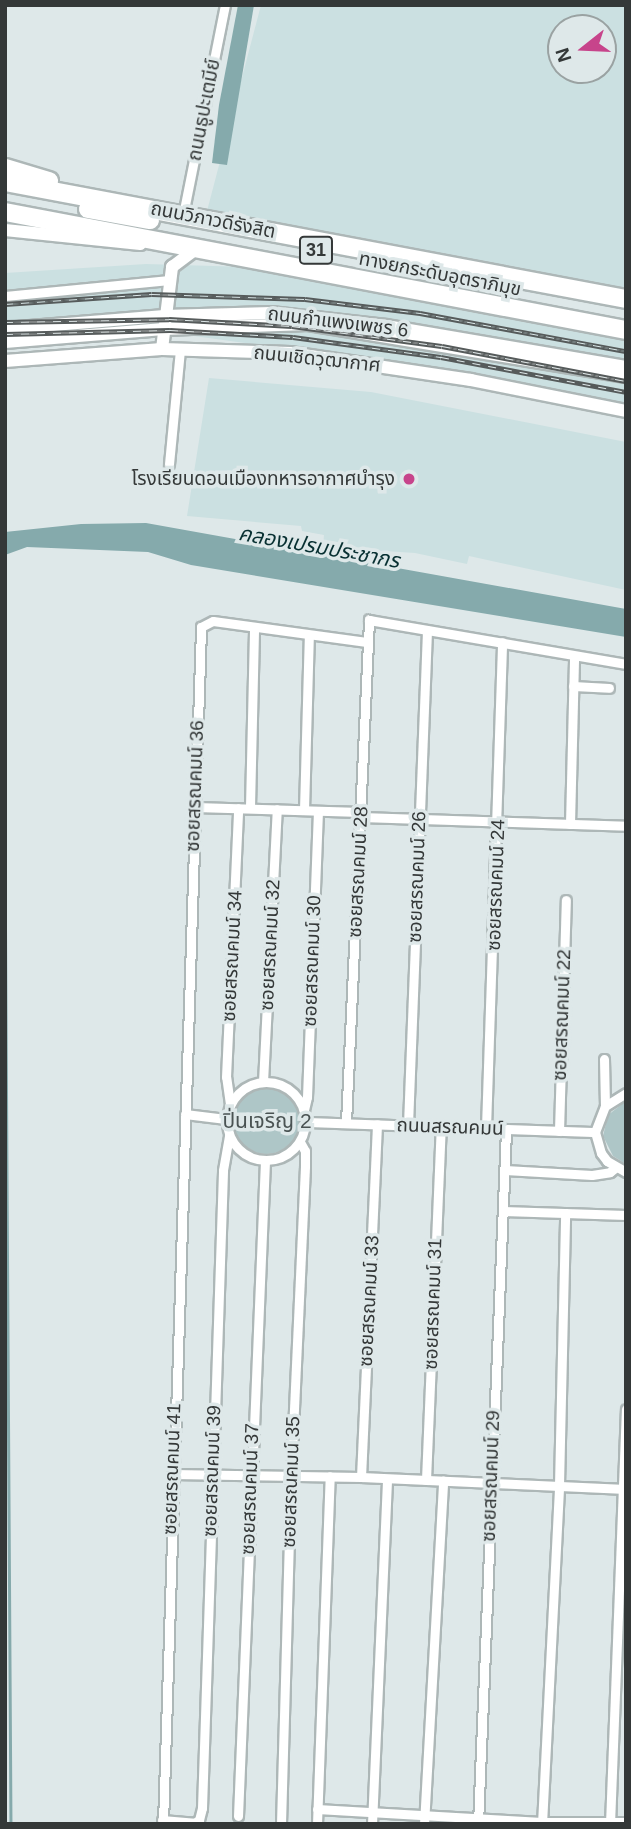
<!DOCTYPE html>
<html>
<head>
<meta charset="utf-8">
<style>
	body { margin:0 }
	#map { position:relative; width:631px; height:1829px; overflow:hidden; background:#dee8e9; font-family:Helvetica,"Noto Sans Thai",sans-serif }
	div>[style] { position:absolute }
	.built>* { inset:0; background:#cbe0e1 }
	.green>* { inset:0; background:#aec6c7 }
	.round { border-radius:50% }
	.water>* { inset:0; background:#85aaac }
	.stream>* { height:2.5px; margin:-1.25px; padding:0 1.25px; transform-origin:1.25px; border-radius:1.25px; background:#85aaac }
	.roads { filter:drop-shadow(2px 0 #adb7b7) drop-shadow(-2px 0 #adb7b7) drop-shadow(0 2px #adb7b7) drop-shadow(0 -2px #adb7b7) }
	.street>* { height:9px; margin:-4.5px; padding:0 4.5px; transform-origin:4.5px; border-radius:4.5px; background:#fff }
	.street>.ring { margin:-4.5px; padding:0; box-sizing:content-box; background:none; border:9px solid #fff; border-radius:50% }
	.secondary>* { height:12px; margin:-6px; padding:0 6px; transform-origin:6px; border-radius:6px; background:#fff }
	.highway>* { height:18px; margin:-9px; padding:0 9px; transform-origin:9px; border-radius:9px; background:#fff }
	.rail>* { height:5px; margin-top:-2.5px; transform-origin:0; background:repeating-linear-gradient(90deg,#dee8e9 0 8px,#565b5b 0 16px); box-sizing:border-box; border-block:2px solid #565b5b }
	.dots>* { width:19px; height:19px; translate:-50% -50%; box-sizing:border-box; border:4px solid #dee8e9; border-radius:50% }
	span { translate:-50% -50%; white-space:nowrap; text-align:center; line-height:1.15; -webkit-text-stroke:7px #dee8e9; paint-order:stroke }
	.shield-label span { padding:2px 5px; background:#dee8e9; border:2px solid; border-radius:5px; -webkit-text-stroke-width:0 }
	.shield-label { font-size:18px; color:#343838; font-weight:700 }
	.street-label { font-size:19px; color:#343838 }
	.poi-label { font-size:19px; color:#343838 }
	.right { translate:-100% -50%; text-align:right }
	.water-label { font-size:21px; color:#083032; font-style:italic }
	.neighbourhood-label { font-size:21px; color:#4a5353 }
	.frame { position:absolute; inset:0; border:7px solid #343838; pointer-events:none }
	.north { position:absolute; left:547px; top:14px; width:70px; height:70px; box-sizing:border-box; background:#dee8e9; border:2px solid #9aa2a2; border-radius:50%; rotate:252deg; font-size:19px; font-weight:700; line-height:28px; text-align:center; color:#343838 }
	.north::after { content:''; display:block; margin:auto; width:24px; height:32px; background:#c7448b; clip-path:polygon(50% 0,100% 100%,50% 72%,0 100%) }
</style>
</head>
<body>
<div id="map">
	<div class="built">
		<div style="clip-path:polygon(evenodd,261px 5px,626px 5px,626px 292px,207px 211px,261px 5px,561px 28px,603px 28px,603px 70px,561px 70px,561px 28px)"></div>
		<div style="clip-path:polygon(146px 264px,247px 267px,626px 339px,626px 403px,458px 372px,172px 333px,5px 346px,5px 273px)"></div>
		<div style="clip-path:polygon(209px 378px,371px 392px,626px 442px,626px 590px,469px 556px,467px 564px,415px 553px,323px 547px,324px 535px,302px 531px,301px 526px,187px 516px)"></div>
	</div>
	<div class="green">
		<div class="round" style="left:232px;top:1086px;width:68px;height:68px"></div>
		<div style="clip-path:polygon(626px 1101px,626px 1164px,613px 1156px,603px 1136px,608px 1115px)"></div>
	</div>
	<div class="water">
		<div style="clip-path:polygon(238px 5px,254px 5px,227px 165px,212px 163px,219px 105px)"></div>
		<div style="clip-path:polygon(146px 523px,626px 609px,626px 637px,191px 565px,148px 552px,27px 547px,5px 555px,5px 532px,81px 524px)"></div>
	</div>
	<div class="stream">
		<div style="left:5px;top:847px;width:977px;rotate:89.65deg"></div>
	</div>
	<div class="roads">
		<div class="street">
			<div style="left:183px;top:215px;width:214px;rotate:-78.7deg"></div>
			<div style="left:5px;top:296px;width:165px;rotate:-5.6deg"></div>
			<div style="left:169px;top:464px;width:116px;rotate:-84.5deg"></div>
			<div style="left:573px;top:686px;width:36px;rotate:3deg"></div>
			<div style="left:195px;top:807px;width:166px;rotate:1.7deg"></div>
			<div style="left:250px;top:807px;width:180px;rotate:-88.7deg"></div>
			<div style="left:304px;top:810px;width:175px;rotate:-88.4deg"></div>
			<div style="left:361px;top:817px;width:265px;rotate:1.9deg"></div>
			<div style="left:570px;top:824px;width:167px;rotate:-88.6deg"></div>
			<div style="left:604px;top:1059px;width:47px;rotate:88.8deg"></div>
			<div class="ring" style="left:227px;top:1082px;width:69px;height:69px"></div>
			<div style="left:263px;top:1082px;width:273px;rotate:-87.1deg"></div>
			<div style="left:626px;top:1093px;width:25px;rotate:148deg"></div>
			<div style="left:605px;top:1106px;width:28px;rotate:111deg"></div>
			<div style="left:595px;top:1132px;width:22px;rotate:74deg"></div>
			<div style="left:601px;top:1153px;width:10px;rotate:53deg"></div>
			<div style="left:607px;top:1161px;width:22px;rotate:30deg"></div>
			<div style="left:230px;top:1104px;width:27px;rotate:-98deg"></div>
			<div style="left:226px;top:1077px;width:269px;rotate:-87.4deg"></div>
			<div style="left:304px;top:1110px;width:13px;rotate:-77deg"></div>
			<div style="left:307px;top:1097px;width:286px;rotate:-87.8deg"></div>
			<div style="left:185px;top:1114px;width:41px;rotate:7deg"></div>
			<div style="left:305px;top:1122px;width:290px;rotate:2deg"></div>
			<div style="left:346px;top:1123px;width:504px;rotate:-87.38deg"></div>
			<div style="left:369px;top:620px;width:261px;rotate:9.7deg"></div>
			<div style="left:408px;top:1125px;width:495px;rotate:-87.8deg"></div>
			<div style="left:486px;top:1128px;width:486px;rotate:-88.1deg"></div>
			<div style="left:559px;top:1131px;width:231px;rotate:-88.3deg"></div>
			<div style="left:505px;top:1170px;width:87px;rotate:3.3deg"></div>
			<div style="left:592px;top:1175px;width:18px;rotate:-9deg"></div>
			<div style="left:610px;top:1172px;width:6px;rotate:-39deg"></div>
			<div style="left:503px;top:1211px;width:123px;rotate:1.9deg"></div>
			<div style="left:172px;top:1474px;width:189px;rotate:0.9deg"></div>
			<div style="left:361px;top:1477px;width:265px;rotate:2.6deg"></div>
			<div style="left:361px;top:1477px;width:353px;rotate:-87.4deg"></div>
			<div style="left:426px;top:1480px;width:353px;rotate:-87.6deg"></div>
			<div style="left:317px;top:1809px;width:225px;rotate:3.3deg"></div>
			<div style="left:542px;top:1822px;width:84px"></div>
			<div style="left:238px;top:1816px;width:656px;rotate:-87.64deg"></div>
			<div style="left:162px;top:1820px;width:32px;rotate:5deg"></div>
			<div style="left:194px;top:1823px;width:6px;rotate:-31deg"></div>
			<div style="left:199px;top:1820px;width:12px;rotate:-76deg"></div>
			<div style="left:202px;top:1808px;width:638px;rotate:-88.11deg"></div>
			<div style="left:223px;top:1170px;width:36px;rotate:-80deg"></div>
			<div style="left:163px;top:1824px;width:1198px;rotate:-88.18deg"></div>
			<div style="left:201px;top:627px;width:13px;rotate:-27deg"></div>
			<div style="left:213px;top:621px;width:155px;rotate:7.8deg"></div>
			<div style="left:281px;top:1824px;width:349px;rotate:-88.4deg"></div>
			<div style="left:291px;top:1475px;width:309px;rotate:-87.4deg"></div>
			<div style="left:305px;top:1166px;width:15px;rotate:-90deg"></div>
			<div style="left:305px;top:1151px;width:10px;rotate:-119deg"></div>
			<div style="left:317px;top:1824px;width:348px;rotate:-87.9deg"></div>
			<div style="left:372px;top:1824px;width:345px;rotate:-87.5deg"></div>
			<div style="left:424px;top:1824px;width:344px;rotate:-86.8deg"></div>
			<div style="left:478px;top:1824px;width:696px;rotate:-87.69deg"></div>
			<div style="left:542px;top:1824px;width:339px;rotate:-87.1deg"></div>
			<div style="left:559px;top:1485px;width:272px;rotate:-88.7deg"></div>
			<div style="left:610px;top:1824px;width:415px;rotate:-87.8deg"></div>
		</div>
		<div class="secondary">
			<div style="left:5px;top:230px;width:136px;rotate:5.9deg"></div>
			<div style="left:5px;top:329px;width:160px;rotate:-4.7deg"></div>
			<div style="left:164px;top:316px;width:107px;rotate:-1.6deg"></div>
			<div style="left:271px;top:313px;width:116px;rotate:6.4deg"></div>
			<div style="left:386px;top:326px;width:243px;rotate:9.7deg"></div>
			<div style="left:5px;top:342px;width:159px;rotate:-4.7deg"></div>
			<div style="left:163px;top:329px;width:145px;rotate:-2deg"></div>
			<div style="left:308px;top:324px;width:322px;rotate:9.3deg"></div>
			<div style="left:162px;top:349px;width:83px;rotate:-83deg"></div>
			<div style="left:172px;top:267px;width:30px;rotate:-37deg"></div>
			<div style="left:5px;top:361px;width:157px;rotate:-4.4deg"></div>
			<div style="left:162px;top:349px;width:128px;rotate:1.8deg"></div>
			<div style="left:290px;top:353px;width:183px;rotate:8.5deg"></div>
			<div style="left:471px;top:380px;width:158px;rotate:11.3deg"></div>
		</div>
		<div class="highway">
			<div style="left:5px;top:168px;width:46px;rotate:16.5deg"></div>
			<div style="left:5px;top:182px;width:632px;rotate:10.67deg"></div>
			<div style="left:88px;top:209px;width:63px;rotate:10.1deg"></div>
			<div style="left:5px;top:212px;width:632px;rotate:10.76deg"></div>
		</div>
	</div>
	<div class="rail">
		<div style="left:5px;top:304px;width:147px;rotate:-3.9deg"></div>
		<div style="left:152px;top:294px;width:153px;rotate:1.9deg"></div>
		<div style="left:305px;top:299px;width:116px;rotate:6.9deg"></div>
		<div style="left:420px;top:313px;width:209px;rotate:10.5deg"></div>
		<div style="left:5px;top:322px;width:164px;rotate:-1deg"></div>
		<div style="left:169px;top:319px;width:123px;rotate:3.3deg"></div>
		<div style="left:292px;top:326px;width:151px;rotate:7.6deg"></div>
		<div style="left:442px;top:346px;width:187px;rotate:10.8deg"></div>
		<div style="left:5px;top:334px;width:165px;rotate:-1.4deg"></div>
		<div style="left:170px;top:330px;width:123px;rotate:3.3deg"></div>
		<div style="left:293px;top:337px;width:149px;rotate:7.7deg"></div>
		<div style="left:441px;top:357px;width:188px;rotate:10.7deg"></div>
	</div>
	<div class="dots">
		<div style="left:409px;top:479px;background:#c7448b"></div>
	</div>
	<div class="shield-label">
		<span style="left:316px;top:250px">31</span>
	</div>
	<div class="street-label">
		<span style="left:204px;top:110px;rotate:-79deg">ถนนธูปะเตมีย์</span>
		<span style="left:213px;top:220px;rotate:11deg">ถนนวิภาวดีรังสิต</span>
		<span style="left:440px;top:274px;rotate:11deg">ทางยกระดับอุตราภิมุข</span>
		<span style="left:338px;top:322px;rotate:7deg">ถนนกำแพงเพชร 6</span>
		<span style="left:317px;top:359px;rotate:6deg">ถนนเชิดวุฒากาศ</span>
		<span style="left:195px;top:786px;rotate:-88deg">ซอยสรณคมน์ 36</span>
		<span style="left:358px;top:872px;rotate:-87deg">ซอยสรณคมน์ 28</span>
		<span style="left:417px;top:877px;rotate:-88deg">ซอยสรณคมน์ 26</span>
		<span style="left:496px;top:885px;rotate:-88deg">ซอยสรณคมน์ 24</span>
		<span style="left:270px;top:945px;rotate:-87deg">ซอยสรณคมน์ 32</span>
		<span style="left:232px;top:956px;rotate:-87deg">ซอยสรณคมน์ 34</span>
		<span style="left:312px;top:961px;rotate:-88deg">ซอยสรณคมน์ 30</span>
		<span style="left:562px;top:1015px;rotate:-88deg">ซอยสรณคมน์ 22</span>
		<span style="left:450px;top:1127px;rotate:2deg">ถนนสรณคมน์</span>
		<span style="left:369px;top:1301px;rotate:-87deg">ซอยสรณคมน์ 33</span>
		<span style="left:433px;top:1304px;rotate:-88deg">ซอยสรณคมน์ 31</span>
		<span style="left:172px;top:1469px;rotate:-88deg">ซอยสรณคมน์ 41</span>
		<span style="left:212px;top:1471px;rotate:-88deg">ซอยสรณคมน์ 39</span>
		<span style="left:491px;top:1476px;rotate:-88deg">ซอยสรณคมน์ 29</span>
		<span style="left:291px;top:1482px;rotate:-88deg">ซอยสรณคมน์ 35</span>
		<span style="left:250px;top:1489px;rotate:-88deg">ซอยสรณคมน์ 37</span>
	</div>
	<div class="poi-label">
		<span class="right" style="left:395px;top:479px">โรงเรียนดอนเมืองทหารอากาศบำรุง</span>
	</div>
	<div class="water-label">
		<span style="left:319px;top:547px;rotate:10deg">คลองเปรมประชากร</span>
	</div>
	<div class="neighbourhood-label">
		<span style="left:267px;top:1121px">ปิ่นเจริญ 2</span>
	</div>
	<div class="frame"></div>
	<div class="north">N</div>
</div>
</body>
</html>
